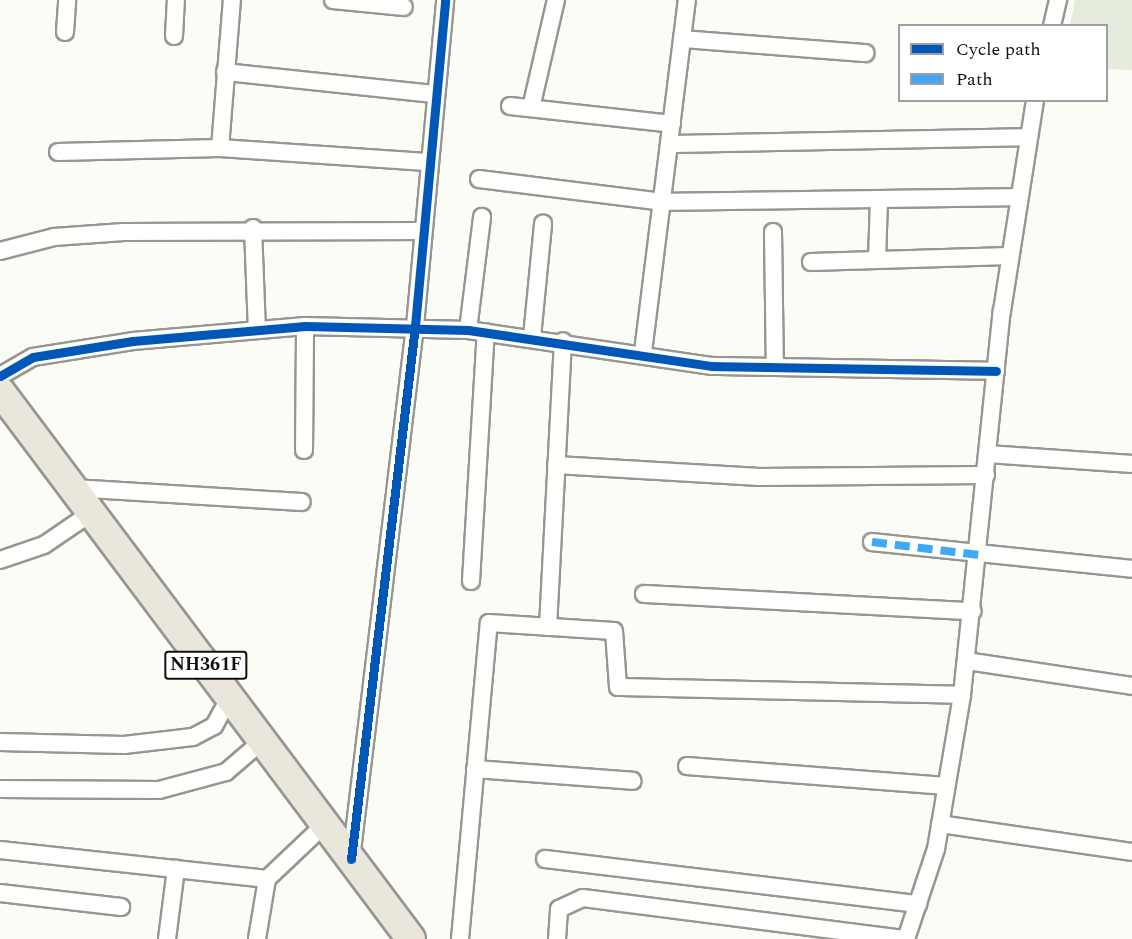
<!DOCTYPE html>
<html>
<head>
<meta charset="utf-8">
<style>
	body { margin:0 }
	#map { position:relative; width:1132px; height:939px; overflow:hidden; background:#fcfcf7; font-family:Spectral,serif }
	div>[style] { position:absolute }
	.cemetery>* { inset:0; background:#e6ecdd }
	.roads { filter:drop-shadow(2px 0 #969694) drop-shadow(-2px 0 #969694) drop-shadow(0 2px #969694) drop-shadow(0 -2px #969694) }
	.minor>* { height:16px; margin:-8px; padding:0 8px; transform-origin:8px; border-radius:8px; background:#fffffe }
	.trunk>* { height:28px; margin:-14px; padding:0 14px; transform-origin:14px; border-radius:14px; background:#eae6db }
	.quiet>* { height:8px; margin-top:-4px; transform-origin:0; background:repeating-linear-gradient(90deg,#3fa9f5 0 15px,transparent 0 23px) }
	.cycleway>* { height:9px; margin:-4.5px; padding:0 4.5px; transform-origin:4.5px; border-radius:4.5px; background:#0057b8 }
	span { translate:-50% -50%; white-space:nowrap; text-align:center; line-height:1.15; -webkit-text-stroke:6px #fff; paint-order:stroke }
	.shield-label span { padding:2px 4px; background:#fff; border:2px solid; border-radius:4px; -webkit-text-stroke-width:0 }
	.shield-label { font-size:18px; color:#101010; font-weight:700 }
	.legend { position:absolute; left:898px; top:24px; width:210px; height:78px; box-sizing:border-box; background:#fff; border:2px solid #9f9f9f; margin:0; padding:8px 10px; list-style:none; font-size:18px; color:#101010 }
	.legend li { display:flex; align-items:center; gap:12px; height:30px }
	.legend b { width:30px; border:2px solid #9f9f9f }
</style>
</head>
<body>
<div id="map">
	<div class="cemetery">
		<div style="clip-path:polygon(1075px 0,1132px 0,1132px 70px,1107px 69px,1106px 26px,1070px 25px)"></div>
	</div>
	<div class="roads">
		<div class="minor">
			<div style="left:333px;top:0;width:71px;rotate:5.6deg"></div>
			<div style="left:1052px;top:26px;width:27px;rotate:-77deg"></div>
			<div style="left:65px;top:32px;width:32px;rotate:-86deg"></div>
			<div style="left:174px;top:36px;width:36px;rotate:-87deg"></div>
			<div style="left:682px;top:39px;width:184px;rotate:4.4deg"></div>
			<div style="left:225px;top:72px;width:209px;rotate:6deg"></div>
			<div style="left:510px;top:106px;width:163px;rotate:6.3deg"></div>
			<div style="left:531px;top:108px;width:111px;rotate:-77deg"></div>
			<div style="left:669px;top:144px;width:359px;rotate:-1.1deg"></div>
			<div style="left:220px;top:148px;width:148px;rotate:-85.4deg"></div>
			<div style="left:58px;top:152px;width:162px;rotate:-1.4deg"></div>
			<div style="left:220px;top:148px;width:207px;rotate:3.9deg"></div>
			<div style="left:479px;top:179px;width:185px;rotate:7.1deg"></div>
			<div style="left:663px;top:202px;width:356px;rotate:-0.8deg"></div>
			<div style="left:253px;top:228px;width:102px;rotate:87.8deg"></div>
			<div style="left:773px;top:232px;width:135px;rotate:89.2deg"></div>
			<div style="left:0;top:251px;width:56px;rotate:-14.5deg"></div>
			<div style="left:54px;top:237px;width:70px;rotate:-4.1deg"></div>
			<div style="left:124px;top:232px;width:298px;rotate:-0.2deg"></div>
			<div style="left:877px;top:260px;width:61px;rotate:-88.1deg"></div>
			<div style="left:811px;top:262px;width:199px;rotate:-1.7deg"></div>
			<div style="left:468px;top:330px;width:114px;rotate:-82.9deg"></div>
			<div style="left:532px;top:337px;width:114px;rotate:-84.4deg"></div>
			<div style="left:643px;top:352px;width:355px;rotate:-82.9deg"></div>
			<div style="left:0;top:376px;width:38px;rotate:-30deg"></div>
			<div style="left:33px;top:357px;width:101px;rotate:-9.1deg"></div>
			<div style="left:133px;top:341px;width:173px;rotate:-5deg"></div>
			<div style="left:305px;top:326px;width:163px;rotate:1.4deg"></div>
			<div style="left:468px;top:330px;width:247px;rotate:8.4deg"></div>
			<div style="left:712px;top:366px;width:284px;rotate:1deg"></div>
			<div style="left:304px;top:450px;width:124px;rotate:-89.5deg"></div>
			<div style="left:988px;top:454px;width:144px;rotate:4deg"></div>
			<div style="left:556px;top:465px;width:204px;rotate:3.4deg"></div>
			<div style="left:760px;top:477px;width:226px;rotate:-0.5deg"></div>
			<div style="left:73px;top:488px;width:229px;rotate:3.5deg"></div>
			<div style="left:872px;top:542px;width:261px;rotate:5.9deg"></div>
			<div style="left:0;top:560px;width:46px;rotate:-18.8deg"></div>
			<div style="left:44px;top:545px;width:57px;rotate:-34.2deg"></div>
			<div style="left:471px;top:581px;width:249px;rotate:-86.6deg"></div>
			<div style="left:644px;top:594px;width:329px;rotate:3deg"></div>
			<div style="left:548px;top:627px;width:286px;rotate:-87deg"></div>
			<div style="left:967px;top:661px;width:167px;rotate:8.6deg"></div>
			<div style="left:0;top:742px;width:124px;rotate:1.4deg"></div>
			<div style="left:124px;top:745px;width:69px;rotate:-6.6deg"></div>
			<div style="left:193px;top:737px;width:24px;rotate:-28deg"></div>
			<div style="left:214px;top:726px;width:33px;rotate:-61deg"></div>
			<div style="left:687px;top:766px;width:260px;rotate:4.4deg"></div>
			<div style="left:475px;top:769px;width:158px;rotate:4.3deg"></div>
			<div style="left:0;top:789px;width:159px;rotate:0.4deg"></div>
			<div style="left:159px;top:790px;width:69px;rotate:-15deg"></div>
			<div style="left:226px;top:772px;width:48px;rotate:-40.7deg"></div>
			<div style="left:940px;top:824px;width:194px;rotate:8.3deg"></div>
			<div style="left:0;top:850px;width:269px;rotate:6.2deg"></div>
			<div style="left:267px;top:879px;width:61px;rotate:99.5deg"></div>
			<div style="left:351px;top:859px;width:537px;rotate:-83.15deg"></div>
			<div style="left:415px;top:326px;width:327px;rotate:-84.7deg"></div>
			<div style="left:545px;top:859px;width:376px;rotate:6.9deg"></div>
			<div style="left:267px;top:879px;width:80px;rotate:-43.5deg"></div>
			<div style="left:0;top:893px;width:122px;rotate:6.6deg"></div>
			<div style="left:167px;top:939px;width:71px;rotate:-82.7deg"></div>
			<div style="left:460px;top:939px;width:317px;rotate:-84.8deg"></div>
			<div style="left:489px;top:623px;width:125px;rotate:3.7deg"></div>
			<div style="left:614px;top:631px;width:56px;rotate:85.9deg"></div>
			<div style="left:618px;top:687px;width:344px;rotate:1.3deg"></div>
			<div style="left:557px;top:939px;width:30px;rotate:-86deg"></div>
			<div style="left:559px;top:909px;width:26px;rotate:-25deg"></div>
			<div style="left:583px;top:898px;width:323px;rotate:7.3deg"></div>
			<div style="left:906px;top:939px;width:95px;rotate:-71.6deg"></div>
			<div style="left:936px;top:849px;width:156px;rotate:-80.4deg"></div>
			<div style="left:962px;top:695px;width:386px;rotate:-84.1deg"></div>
			<div style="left:1002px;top:311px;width:214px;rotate:-81.1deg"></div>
		</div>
		<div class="trunk">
			<div style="left:0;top:391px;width:685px;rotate:53.13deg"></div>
		</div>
	</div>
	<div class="quiet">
		<div style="left:872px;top:542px;width:108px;rotate:6.9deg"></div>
	</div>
	<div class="cycleway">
		<div style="left:0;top:376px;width:38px;rotate:-30deg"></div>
		<div style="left:33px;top:357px;width:101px;rotate:-9.1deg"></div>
		<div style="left:133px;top:341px;width:173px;rotate:-5deg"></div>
		<div style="left:305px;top:326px;width:163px;rotate:1.4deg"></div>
		<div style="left:468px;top:330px;width:247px;rotate:8.4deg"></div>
		<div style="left:712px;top:366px;width:284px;rotate:1deg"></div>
		<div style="left:351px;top:859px;width:537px;rotate:-83.15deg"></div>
		<div style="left:415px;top:326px;width:327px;rotate:-84.7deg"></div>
	</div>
	<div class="shield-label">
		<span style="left:206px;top:665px">NH361F</span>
	</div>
	<ul class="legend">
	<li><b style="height:8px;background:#0057b8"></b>Cycle path</li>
	<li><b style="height:8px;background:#3fa9f5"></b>Path</li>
	</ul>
</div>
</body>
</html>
